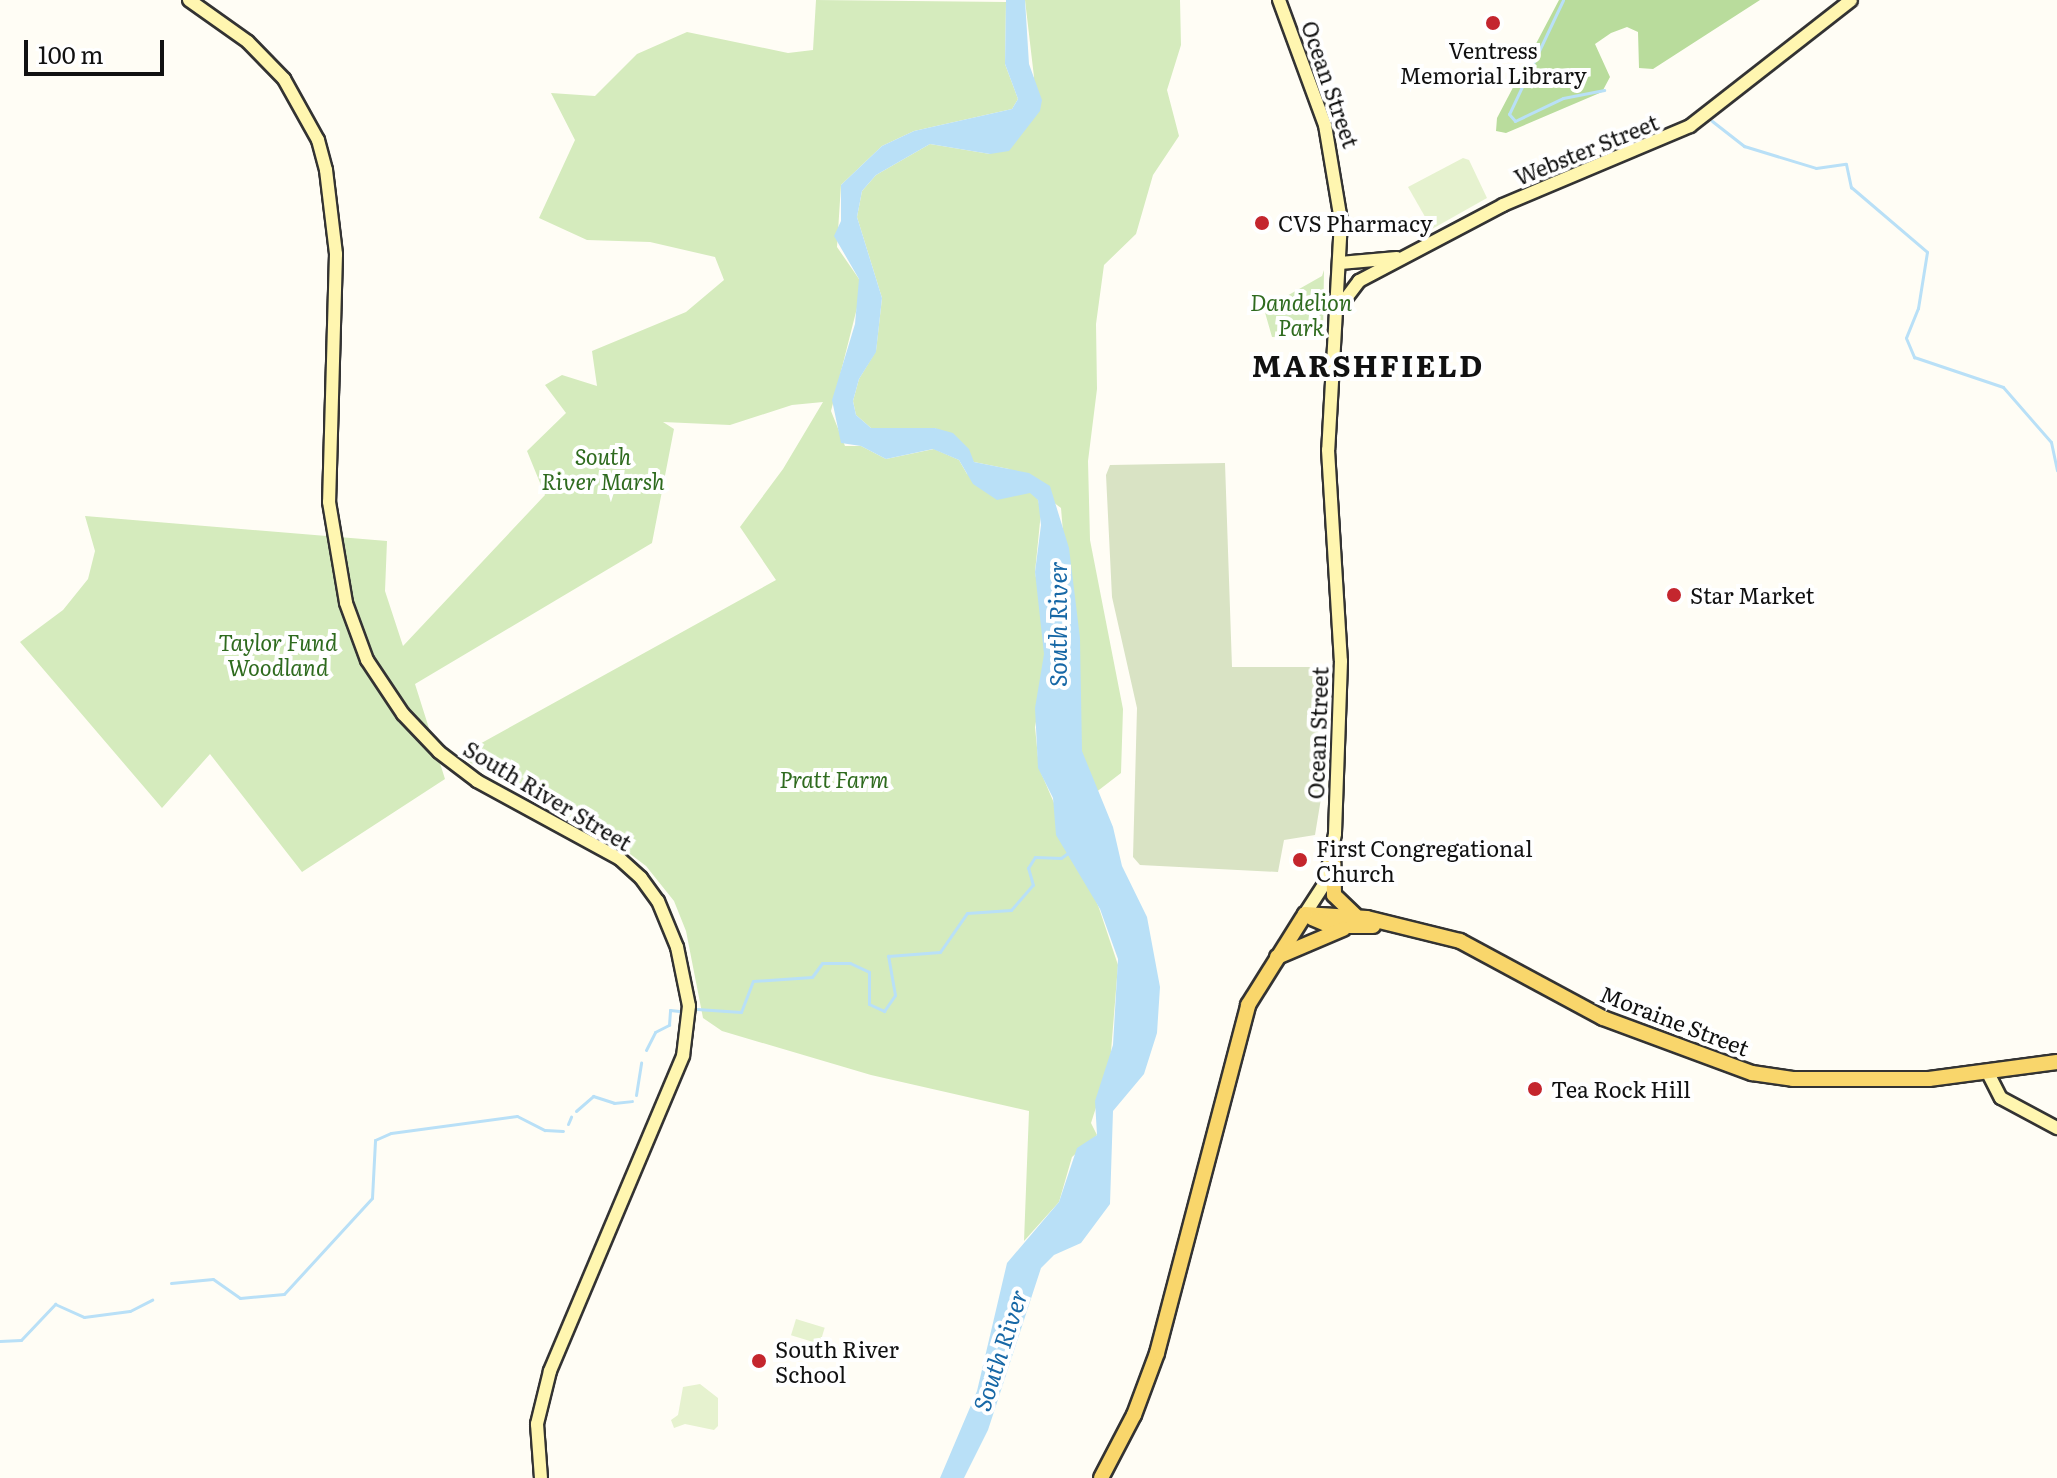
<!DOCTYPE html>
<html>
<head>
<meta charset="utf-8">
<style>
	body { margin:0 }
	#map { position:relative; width:2057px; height:1478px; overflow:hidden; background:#fffdf5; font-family:Literata,serif }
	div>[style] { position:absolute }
	.green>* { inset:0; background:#d5ebbd }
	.forest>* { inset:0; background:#b9dc9c }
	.cemetery>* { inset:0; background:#d9e3c4 }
	.pitch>* { inset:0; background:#e6f2cf; transform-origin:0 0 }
	.water>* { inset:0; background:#b9e0f7 }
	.stream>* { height:3px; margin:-1.5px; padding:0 1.5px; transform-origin:1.5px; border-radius:1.5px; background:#b9e0f7 }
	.roads { filter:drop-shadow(2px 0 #333) drop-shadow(-2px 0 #333) drop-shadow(0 2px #333) drop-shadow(0 -2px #333) }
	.secondary>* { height:12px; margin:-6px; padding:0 6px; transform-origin:6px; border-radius:6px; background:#fff6b0 }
	.primary>* { height:14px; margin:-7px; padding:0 7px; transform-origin:7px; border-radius:7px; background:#f9d66b }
	.dots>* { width:22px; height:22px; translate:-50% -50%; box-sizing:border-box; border:4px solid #fff; border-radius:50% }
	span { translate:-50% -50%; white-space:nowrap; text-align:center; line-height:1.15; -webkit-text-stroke:8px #fff; paint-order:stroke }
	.poi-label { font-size:22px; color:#111 }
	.left { translate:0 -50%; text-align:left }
	.street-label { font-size:22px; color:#111 }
	.park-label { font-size:22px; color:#2f6b1f; font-style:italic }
	.water-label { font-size:24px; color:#1768a6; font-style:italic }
	.district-label { font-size:30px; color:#111; font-weight:700; letter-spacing:2px }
	.scale { position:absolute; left:24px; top:40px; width:140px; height:36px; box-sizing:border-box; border:4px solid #111; border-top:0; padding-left:10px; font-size:24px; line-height:28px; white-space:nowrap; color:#111; -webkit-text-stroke:6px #fff; paint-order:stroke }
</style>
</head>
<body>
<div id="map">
	<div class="green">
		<div style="clip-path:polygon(816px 0,1006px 2px,1005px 64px,1018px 99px,1012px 109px,914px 131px,882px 146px,841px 185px,837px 247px,859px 279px,860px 296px,831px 411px,845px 446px,861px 446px,886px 459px,934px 449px,959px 460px,967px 474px,1036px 492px,1041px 512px,1035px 572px,1049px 652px,1035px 727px,1039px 768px,1099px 908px,1118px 965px,1110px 1064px,1091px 1123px,1097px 1135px,1072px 1157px,1059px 1202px,1024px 1241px,1029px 1111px,871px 1075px,722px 1031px,703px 1018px,686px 931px,674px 901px,646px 866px,613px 841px,458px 756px,776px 580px,740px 527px,783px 469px,823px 402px,792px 405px,730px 425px,663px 422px,674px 429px,652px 543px,415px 684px,445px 779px,302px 872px,210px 754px,162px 808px,20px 642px,63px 610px,88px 579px,95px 551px,85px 516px,387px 541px,385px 591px,403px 646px,545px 495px,527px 451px,566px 413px,545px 385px,562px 375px,597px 386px,592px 351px,686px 312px,724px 280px,715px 257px,650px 242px,587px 240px,539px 218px,575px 140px,551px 93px,595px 96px,637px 54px,687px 32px,788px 53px,813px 50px)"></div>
		<div style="clip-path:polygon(1025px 0,1180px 0,1181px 45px,1167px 90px,1179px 136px,1153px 175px,1136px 234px,1104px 265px,1096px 324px,1097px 389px,1088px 461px,1090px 540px,1123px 709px,1121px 773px,1095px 793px,1081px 751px,1061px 508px,1009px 469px,974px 462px,935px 428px,871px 428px,856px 415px,853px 401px,859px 379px,876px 351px,882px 298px,857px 217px,862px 191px,876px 175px,930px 144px,990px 154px,1034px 77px)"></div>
		<div style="clip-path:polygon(1324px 270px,1323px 339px,1272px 337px,1264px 309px,1322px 276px)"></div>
	</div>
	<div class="forest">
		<div style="clip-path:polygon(1559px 0,1760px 0,1653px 69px,1639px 68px,1638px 32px,1627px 27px,1611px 33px,1595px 44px,1610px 77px,1602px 92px,1506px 133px,1496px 131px,1497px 118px)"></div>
	</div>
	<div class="cemetery">
		<div style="clip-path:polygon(1225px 463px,1232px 667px,1328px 667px,1327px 762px,1315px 835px,1284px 840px,1278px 872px,1140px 865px,1133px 857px,1137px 708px,1112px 597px,1106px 475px,1110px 465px)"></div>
	</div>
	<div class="pitch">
		<div style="clip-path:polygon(1463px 158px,1469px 160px,1487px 198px,1432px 229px,1408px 187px)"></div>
		<div style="left:796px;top:1319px;width:30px;height:17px;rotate:17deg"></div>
		<div style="clip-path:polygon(700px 1384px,718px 1398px,718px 1426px,714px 1430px,685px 1424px,674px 1428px,671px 1420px,678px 1415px,683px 1387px)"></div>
	</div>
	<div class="water">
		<div style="clip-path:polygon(1006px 0,1025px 0,1029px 64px,1042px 100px,1040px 111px,1009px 151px,990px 154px,930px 144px,876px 175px,862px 191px,857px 217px,882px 298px,876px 352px,859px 379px,853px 401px,856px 415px,871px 428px,935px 428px,953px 433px,969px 449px,974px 462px,1029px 473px,1050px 486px,1069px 548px,1080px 638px,1082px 751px,1113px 827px,1122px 866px,1147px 917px,1160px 987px,1157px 1033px,1144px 1074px,1113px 1111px,1110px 1204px,1081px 1243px,1054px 1255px,1041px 1268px,988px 1430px,964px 1478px,940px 1478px,977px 1391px,1007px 1263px,1059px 1202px,1077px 1148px,1097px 1135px,1095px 1101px,1113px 1045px,1118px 959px,1100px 909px,1056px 835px,1053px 798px,1038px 768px,1035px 708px,1044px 654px,1035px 572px,1041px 525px,1038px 500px,1030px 493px,997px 500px,973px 484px,959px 460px,933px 449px,886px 459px,861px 446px,841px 443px,832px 400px,855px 324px,859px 279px,834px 236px,841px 221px,841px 185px,882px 146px,914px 131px,1012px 109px,1018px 99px,1005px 64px)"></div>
	</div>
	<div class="stream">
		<div style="left:1563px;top:0;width:126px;rotate:115.3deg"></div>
		<div style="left:1509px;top:114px;width:9px;rotate:49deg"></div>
		<div style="left:1515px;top:121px;width:53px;rotate:-25.6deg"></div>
		<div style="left:1563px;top:98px;width:42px;rotate:-11deg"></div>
		<div style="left:1712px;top:121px;width:41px;rotate:38deg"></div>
		<div style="left:1744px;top:146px;width:75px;rotate:17deg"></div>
		<div style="left:1816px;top:168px;width:30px;rotate:-8deg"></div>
		<div style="left:1846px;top:164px;width:24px;rotate:78deg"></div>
		<div style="left:1851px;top:187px;width:100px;rotate:40.5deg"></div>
		<div style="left:1927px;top:252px;width:57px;rotate:99.1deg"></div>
		<div style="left:1918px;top:308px;width:32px;rotate:112deg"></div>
		<div style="left:1906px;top:338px;width:21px;rotate:67deg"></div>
		<div style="left:1914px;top:357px;width:94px;rotate:18.6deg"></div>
		<div style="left:2003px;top:387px;width:73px;rotate:48.9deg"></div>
		<div style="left:2051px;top:442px;width:29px;rotate:78deg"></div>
		<div style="left:697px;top:1009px;width:44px;rotate:3.9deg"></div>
		<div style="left:741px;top:1012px;width:33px;rotate:-69deg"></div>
		<div style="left:753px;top:981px;width:59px;rotate:-3.9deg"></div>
		<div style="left:812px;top:977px;width:17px;rotate:-54deg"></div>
		<div style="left:822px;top:963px;width:28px"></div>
		<div style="left:850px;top:963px;width:21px;rotate:25deg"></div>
		<div style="left:869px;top:972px;width:32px;rotate:90deg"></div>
		<div style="left:869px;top:1004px;width:17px;rotate:25deg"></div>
		<div style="left:884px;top:1011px;width:19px;rotate:-55deg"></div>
		<div style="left:895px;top:995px;width:40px;rotate:-100deg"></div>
		<div style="left:888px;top:956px;width:52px;rotate:-4.4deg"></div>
		<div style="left:940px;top:952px;width:47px;rotate:-55.3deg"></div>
		<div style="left:967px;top:913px;width:44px;rotate:-3.9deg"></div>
		<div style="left:1011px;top:910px;width:33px;rotate:-49deg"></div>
		<div style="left:1033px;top:885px;width:18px;rotate:-106deg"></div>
		<div style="left:1028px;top:868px;width:13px;rotate:-58deg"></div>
		<div style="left:1035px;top:857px;width:26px;rotate:2deg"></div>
		<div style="left:1061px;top:858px;width:10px;rotate:-37deg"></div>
		<div style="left:646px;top:1050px;width:20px;rotate:-63deg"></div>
		<div style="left:655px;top:1032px;width:16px;rotate:-27deg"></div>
		<div style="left:669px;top:1025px;width:15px;rotate:-86deg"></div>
		<div style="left:670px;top:1010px;width:9px;rotate:6deg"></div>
		<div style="left:636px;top:1095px;width:33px;rotate:-81deg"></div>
		<div style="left:576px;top:1111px;width:23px;rotate:-41deg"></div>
		<div style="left:593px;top:1096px;width:22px;rotate:18deg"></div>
		<div style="left:614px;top:1103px;width:18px;rotate:-6deg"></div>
		<div style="left:568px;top:1124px;width:8px;rotate:-67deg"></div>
		<div style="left:171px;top:1283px;width:42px;rotate:-5.4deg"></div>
		<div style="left:213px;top:1279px;width:33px;rotate:35deg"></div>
		<div style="left:240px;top:1298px;width:44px;rotate:-5.2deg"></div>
		<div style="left:284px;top:1294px;width:130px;rotate:-47.5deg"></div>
		<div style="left:372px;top:1198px;width:58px;rotate:-87deg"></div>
		<div style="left:375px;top:1140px;width:17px;rotate:-24deg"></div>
		<div style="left:391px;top:1133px;width:127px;rotate:-7.7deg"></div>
		<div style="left:517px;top:1116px;width:31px;rotate:27deg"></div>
		<div style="left:545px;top:1130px;width:18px;rotate:3deg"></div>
		<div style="left:0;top:1341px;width:21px;rotate:-3deg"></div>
		<div style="left:21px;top:1340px;width:50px;rotate:-46.6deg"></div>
		<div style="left:55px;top:1304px;width:32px;rotate:24deg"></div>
		<div style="left:84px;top:1317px;width:46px;rotate:-7.4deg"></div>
		<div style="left:130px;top:1311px;width:25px;rotate:-27deg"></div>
	</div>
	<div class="roads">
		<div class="secondary">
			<div style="left:189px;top:0;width:72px;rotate:35.4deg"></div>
			<div style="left:248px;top:42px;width:52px;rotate:45.8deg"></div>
			<div style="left:284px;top:79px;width:70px;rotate:60.9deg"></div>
			<div style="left:318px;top:140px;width:31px;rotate:75deg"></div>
			<div style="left:326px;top:170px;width:85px;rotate:83.2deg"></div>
			<div style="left:336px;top:254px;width:248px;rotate:91.6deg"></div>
			<div style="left:329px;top:502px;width:102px;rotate:80.4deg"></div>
			<div style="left:346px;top:603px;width:61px;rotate:69.8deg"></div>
			<div style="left:367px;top:660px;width:65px;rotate:56.3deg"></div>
			<div style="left:403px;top:714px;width:52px;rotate:46.5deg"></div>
			<div style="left:439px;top:752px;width:48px;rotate:37.3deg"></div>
			<div style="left:477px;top:781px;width:163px;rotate:28.6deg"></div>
			<div style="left:620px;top:859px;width:28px;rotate:42deg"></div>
			<div style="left:641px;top:878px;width:29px;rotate:54deg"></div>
			<div style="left:658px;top:901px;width:50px;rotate:67.6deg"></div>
			<div style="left:677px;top:947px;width:60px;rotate:78.5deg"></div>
			<div style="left:689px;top:1006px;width:50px;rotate:96.8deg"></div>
			<div style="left:683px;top:1056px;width:342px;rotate:112.9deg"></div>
			<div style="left:550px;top:1371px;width:55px;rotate:103.8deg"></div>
			<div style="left:537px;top:1424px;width:54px;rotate:85.8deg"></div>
			<div style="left:1279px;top:0;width:133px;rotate:69.8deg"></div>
			<div style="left:1325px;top:125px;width:97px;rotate:80.5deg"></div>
			<div style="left:1341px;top:221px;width:229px;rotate:93.2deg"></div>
			<div style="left:1328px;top:450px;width:211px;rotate:86.5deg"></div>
			<div style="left:1341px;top:661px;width:173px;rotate:92deg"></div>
			<div style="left:1335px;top:834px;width:50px;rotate:101.5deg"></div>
			<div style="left:1325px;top:883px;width:37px;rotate:123deg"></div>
			<div style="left:1340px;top:263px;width:57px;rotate:-5deg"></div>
			<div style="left:1341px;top:305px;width:30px;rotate:-53deg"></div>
			<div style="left:1359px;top:281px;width:163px;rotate:-27.8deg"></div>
			<div style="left:1503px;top:205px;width:203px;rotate:-22.9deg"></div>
			<div style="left:1690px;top:126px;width:204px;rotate:-38deg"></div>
			<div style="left:1987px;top:1071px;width:30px;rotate:63deg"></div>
			<div style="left:2001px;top:1098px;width:64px;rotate:28.2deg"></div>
		</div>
		<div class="primary">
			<div style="left:1333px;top:850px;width:45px;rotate:88.7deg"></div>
			<div style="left:1334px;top:895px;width:29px;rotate:44deg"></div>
			<div style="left:1305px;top:914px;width:62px;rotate:3.7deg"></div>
			<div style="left:1367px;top:918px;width:96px;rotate:13.9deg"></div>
			<div style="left:1460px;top:941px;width:162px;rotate:28.3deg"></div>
			<div style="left:1603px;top:1018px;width:159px;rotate:20.3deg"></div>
			<div style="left:1752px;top:1073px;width:41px;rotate:8.3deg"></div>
			<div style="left:1793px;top:1079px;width:136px"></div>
			<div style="left:1929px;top:1079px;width:129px;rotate:-7.6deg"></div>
			<div style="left:1312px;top:918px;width:21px;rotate:23deg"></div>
			<div style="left:1331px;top:926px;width:42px"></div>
			<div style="left:1277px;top:957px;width:72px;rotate:-23deg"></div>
			<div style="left:1101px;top:1478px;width:71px;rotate:-62.4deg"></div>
			<div style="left:1134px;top:1415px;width:66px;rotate:-69.6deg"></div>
			<div style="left:1157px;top:1353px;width:360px;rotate:-75.3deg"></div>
			<div style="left:1248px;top:1005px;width:107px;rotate:-57.9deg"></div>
		</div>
	</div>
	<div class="dots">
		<div style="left:1493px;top:23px;background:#c4262e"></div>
		<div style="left:1262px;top:223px;background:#c4262e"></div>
		<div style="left:1674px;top:595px;background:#c4262e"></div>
		<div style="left:1300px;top:860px;background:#c4262e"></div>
		<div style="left:1535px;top:1089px;background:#c4262e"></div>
		<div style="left:759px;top:1361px;background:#c4262e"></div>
	</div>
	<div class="poi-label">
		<span style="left:1493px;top:62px">Ventress<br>Memorial Library</span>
		<span class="left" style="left:1278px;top:223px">CVS Pharmacy</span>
		<span class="left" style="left:1690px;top:595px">Star Market</span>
		<span class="left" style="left:1316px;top:860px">First Congregational<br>Church</span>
		<span class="left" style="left:1551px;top:1089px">Tea Rock Hill</span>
		<span class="left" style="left:775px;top:1361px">South River<br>School</span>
	</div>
	<div class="street-label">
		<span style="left:1331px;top:84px;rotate:71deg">Ocean Street</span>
		<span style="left:1586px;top:149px;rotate:-22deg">Webster Street</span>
		<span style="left:1317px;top:733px;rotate:-88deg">Ocean Street</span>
		<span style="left:548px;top:795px;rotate:31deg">South River Street</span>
		<span style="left:1675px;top:1020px;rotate:21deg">Moraine Street</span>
	</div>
	<div class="park-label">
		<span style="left:1301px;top:314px">Dandelion<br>Park</span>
		<span style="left:603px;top:468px">South<br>River Marsh</span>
		<span style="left:278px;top:654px">Taylor Fund<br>Woodland</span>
		<span style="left:834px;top:779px">Pratt Farm</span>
	</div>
	<div class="water-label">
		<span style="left:1057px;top:624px;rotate:-90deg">South River</span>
		<span style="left:999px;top:1350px;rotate:-72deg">South River</span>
	</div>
	<div class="district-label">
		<span style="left:1368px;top:364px">MARSHFIELD</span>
	</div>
	<div class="scale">100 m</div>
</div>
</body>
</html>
